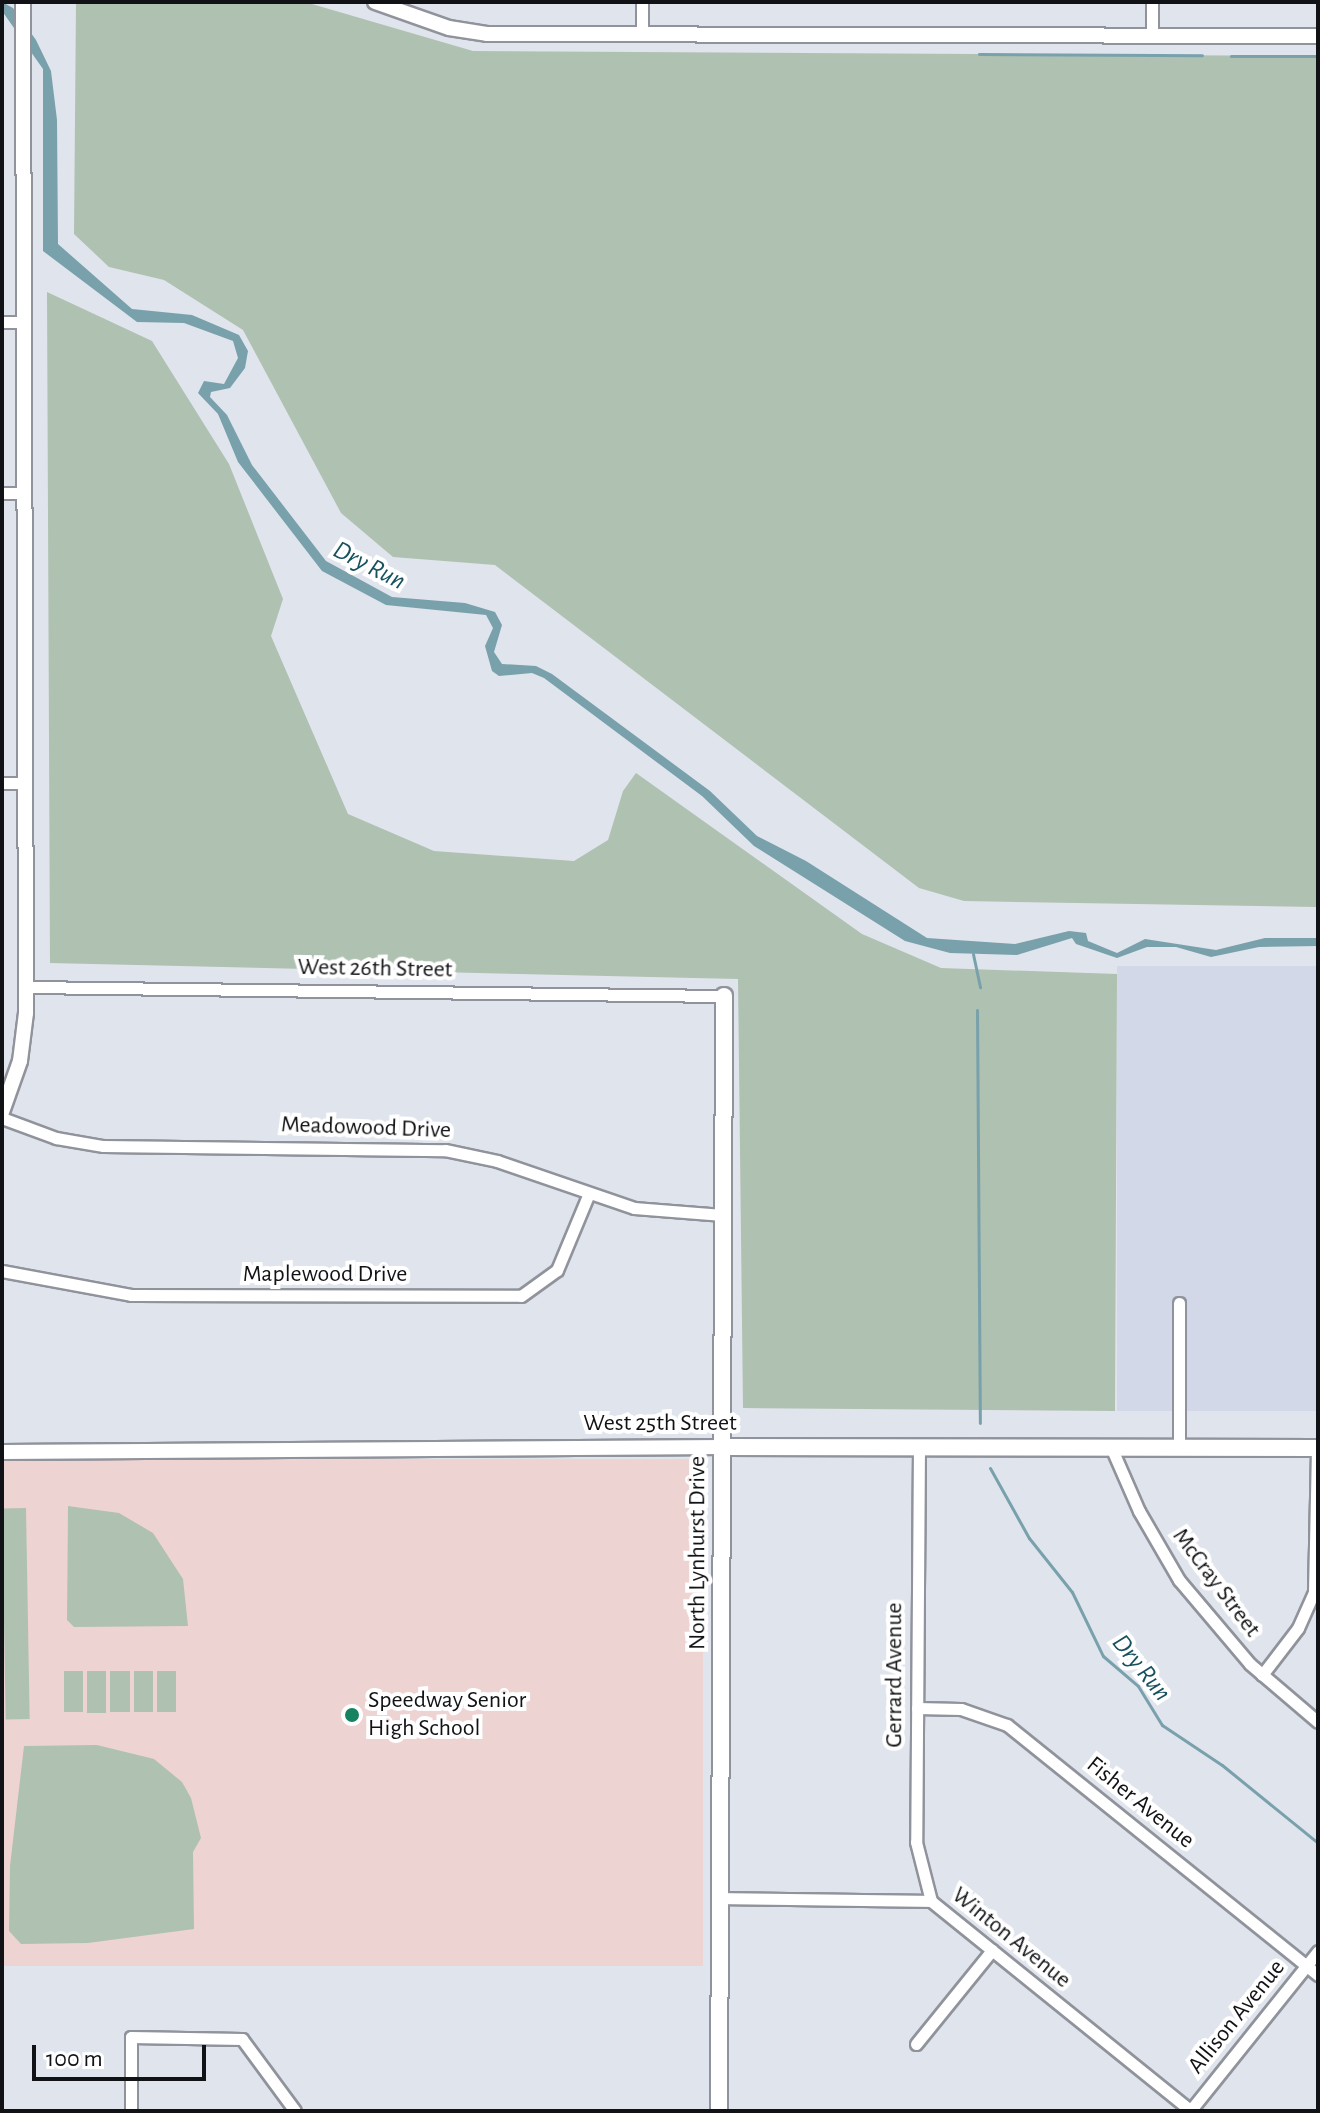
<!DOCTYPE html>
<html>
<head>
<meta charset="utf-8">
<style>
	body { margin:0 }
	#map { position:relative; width:1320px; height:2113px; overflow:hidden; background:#e0e4ed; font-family:"Alegreya Sans",sans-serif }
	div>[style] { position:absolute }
	.built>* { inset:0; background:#d2d8e8; transform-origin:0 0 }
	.education>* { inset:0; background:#eed3d3; transform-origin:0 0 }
	.green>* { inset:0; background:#afc1b1; transform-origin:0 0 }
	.water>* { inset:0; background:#78a1ac }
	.stream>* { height:3px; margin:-1.5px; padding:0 1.5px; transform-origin:1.5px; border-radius:1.5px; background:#78a1ac }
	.roads { filter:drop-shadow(2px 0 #90939b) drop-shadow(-2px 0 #90939b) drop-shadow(0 2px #90939b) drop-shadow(0 -2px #90939b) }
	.minor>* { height:11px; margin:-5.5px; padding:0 5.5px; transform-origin:5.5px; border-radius:5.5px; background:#fff }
	.tertiary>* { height:14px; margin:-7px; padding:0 7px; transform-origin:7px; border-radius:7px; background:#fff }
	.secondary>* { height:16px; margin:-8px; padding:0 8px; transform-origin:8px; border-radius:8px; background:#fff }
	.dots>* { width:22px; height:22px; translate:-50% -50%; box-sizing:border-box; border:4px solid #fff; border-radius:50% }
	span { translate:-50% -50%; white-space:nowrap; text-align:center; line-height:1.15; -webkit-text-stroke:8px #fff; paint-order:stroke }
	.street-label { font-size:24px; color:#111215 }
	.poi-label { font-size:24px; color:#111215 }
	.left { translate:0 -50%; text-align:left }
	.water-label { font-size:26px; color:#17515e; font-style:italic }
	.frame { position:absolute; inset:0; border:4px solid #111215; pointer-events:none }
	.scale { position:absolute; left:32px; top:2045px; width:174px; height:36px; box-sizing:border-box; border:4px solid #111215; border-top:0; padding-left:10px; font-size:24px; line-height:28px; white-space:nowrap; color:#111215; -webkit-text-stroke:6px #fff; paint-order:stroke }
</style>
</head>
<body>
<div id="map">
	<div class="built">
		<div style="left:1117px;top:966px;width:201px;height:445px"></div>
	</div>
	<div class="education">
		<div style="left:703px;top:1459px;width:507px;height:701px;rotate:90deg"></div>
	</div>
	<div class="green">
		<div style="clip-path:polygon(76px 2px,305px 2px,473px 51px,1318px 56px,1318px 907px,964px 901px,919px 888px,495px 565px,393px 557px,341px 513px,243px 330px,164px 280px,109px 267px,74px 234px)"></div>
		<div style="clip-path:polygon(47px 292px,152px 341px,229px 464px,283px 599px,271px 636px,348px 814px,434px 851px,574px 861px,608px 840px,623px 791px,636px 773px,862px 934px,941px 968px,1117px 974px,1115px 1411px,743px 1408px,738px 979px,50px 963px)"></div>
		<div style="clip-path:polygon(68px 1506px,119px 1513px,153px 1533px,183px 1579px,188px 1626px,74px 1627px,67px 1620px)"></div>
		<div style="left:26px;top:1508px;width:211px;height:24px;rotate:89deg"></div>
		<div style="left:64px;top:1671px;width:19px;height:41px"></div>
		<div style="left:87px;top:1671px;width:19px;height:42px"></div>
		<div style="left:110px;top:1671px;width:20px;height:41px"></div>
		<div style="left:134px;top:1671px;width:19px;height:41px"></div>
		<div style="left:157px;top:1671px;width:19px;height:41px"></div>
		<div style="clip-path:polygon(97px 1745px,154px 1759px,182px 1782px,191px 1798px,201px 1838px,193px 1852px,194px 1929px,88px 1943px,21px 1944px,9px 1931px,10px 1866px,24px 1746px)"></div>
	</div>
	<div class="water">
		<div style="clip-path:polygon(2px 2px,13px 8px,36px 40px,51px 71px,57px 120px,58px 244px,132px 309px,192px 315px,239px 335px,248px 351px,245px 368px,230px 388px,211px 392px,210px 397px,227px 415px,252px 465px,326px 561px,392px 597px,465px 603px,495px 612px,502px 625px,494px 652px,502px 664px,536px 666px,552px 674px,710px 791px,757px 836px,806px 861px,927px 938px,1015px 944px,1069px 931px,1086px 933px,1088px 941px,1117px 953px,1145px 939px,1216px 950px,1265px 938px,1318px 938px,1318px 946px,1259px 947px,1211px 957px,1176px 947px,1147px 947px,1117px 958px,1076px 944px,1072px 938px,1017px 955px,950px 953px,905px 941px,754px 846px,702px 796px,544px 678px,532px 673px,499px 676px,492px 671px,485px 646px,493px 628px,486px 615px,386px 605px,322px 571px,238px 462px,218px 414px,198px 393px,204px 381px,224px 384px,238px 358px,233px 341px,184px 323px,137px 322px,43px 251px,43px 69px,2px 11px)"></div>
	</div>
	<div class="stream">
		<div style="left:979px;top:54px;width:223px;rotate:0.3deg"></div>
		<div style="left:1231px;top:56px;width:87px"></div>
		<div style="left:973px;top:954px;width:34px;rotate:78deg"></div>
		<div style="left:977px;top:1010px;width:413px;rotate:89.6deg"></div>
		<div style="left:990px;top:1468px;width:80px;rotate:60.9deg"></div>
		<div style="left:1029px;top:1538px;width:69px;rotate:51.5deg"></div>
		<div style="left:1072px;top:1592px;width:71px;rotate:64.2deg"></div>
		<div style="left:1103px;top:1656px;width:46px;rotate:40.6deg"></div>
		<div style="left:1138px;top:1686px;width:46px;rotate:58.4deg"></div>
		<div style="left:1162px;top:1725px;width:72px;rotate:33.7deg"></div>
		<div style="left:1222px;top:1765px;width:124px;rotate:39.1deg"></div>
	</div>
	<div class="roads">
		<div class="minor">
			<div style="left:642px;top:2px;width:33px;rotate:90deg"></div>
			<div style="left:1152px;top:2px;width:34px;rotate:90deg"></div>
			<div style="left:2px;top:322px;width:22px"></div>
			<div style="left:2px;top:493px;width:22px"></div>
			<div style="left:2px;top:783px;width:23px"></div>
			<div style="left:26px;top:987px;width:698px;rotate:0.74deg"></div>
			<div style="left:2px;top:1118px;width:58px;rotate:20.3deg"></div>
			<div style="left:56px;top:1138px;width:48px;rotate:9.7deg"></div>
			<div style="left:103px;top:1146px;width:342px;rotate:0.7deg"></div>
			<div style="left:445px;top:1150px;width:53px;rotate:11.9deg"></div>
			<div style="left:497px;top:1161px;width:145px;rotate:18.9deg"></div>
			<div style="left:634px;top:1208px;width:89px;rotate:4.5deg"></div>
			<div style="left:2px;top:1271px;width:131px;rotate:10.5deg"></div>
			<div style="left:131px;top:1295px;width:390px;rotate:0.1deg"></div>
			<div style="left:521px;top:1296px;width:44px;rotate:-35.8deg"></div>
			<div style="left:557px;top:1270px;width:83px;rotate:-67.4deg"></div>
			<div style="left:919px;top:1446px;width:396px;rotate:90.4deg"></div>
			<div style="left:916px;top:1842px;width:61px;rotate:75.7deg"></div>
			<div style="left:1111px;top:1447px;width:70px;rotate:66.4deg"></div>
			<div style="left:1139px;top:1511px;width:80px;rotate:59.9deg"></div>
			<div style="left:1179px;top:1580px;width:110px;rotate:49.8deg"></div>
			<div style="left:1250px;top:1664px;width:89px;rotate:40.5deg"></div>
			<div style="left:1179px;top:1447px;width:144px;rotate:-90deg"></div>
			<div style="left:1262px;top:1675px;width:59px;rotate:-52.5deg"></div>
			<div style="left:1298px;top:1628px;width:39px;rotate:-66deg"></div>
			<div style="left:1314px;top:1592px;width:144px;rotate:-88.8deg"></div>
			<div style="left:917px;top:1708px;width:44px;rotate:1.3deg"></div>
			<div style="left:961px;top:1709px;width:49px;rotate:19.2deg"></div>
			<div style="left:1007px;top:1725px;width:399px;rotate:38.8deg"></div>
			<div style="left:720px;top:1898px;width:211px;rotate:0.8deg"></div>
			<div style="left:931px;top:1901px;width:334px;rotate:38.9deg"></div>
			<div style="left:916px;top:2044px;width:121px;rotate:-51deg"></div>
			<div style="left:131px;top:2111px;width:74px;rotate:-90deg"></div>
			<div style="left:131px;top:2037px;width:111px;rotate:1deg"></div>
			<div style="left:242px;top:2039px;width:89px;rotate:53.6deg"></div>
			<div style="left:1190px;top:2111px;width:205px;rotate:-51.3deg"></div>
		</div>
		<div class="tertiary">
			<div style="left:375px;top:2px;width:78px;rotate:19.4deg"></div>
			<div style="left:449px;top:28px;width:38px;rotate:9deg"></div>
			<div style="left:487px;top:34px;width:831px;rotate:0.14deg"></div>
			<div style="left:2px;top:1112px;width:54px;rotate:-70.6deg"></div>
			<div style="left:20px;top:1061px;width:48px;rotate:-82.9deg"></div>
			<div style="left:26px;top:1013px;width:1011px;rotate:-90.17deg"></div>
			<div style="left:2px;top:1452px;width:721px;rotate:-0.4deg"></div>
		</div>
		<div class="secondary">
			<div style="left:723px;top:1447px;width:595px;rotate:0.1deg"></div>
			<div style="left:719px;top:2111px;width:1115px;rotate:-89.74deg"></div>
		</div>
	</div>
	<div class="dots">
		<div style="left:352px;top:1715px;background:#168360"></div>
	</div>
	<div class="street-label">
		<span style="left:375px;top:969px;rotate:1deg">West 26th Street</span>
		<span style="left:366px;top:1128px;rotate:2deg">Meadowood Drive</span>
		<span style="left:325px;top:1275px">Maplewood Drive</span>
		<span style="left:660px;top:1424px">West 25th Street</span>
		<span style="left:698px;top:1553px;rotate:-90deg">North Lynhurst Drive</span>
		<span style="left:1216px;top:1583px;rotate:53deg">McCray Street</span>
		<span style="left:895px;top:1675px;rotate:-90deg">Gerrard Avenue</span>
		<span style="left:1140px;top:1803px;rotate:39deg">Fisher Avenue</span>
		<span style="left:1011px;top:1938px;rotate:39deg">Winton Avenue</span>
		<span style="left:1237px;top:2017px;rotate:-51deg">Allison Avenue</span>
	</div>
	<div class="poi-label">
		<span class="left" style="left:368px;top:1715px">Speedway Senior<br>High School</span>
	</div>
	<div class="water-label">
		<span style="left:369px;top:566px;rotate:27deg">Dry Run</span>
		<span style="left:1141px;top:1668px;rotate:51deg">Dry Run</span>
	</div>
	<div class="frame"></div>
	<div class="scale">100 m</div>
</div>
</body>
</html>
